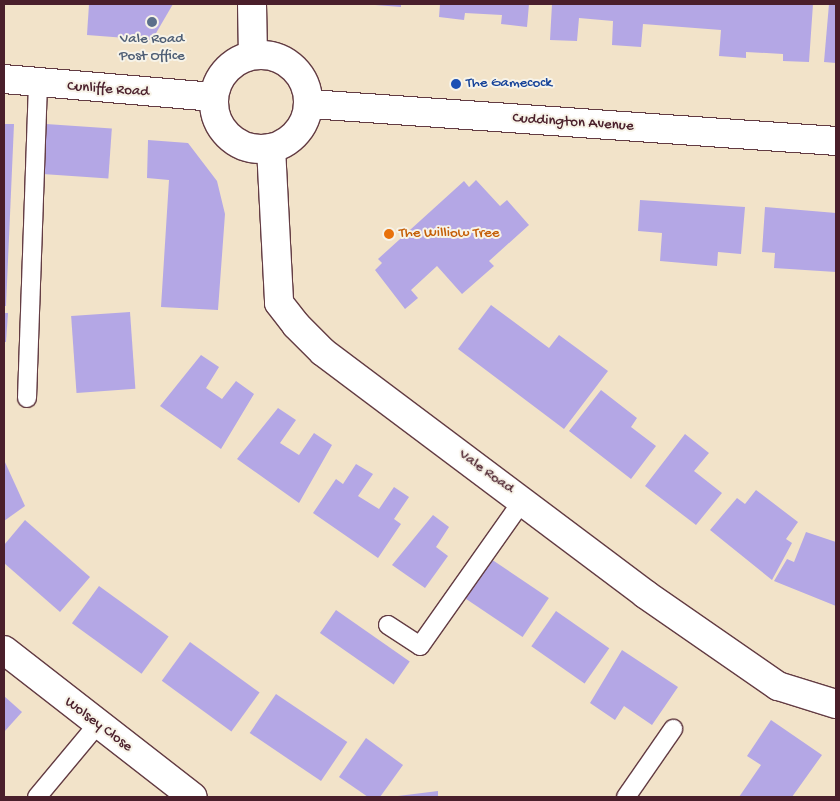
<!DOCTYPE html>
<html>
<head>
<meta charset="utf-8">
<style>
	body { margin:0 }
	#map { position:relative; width:840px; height:801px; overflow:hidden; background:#f2e3c9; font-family:"Gochi Hand",sans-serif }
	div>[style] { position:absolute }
	.building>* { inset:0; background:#b4a7e5; transform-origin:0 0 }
	.roads { filter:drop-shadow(1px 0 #633c43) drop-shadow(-1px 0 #633c43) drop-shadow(0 1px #633c43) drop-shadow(0 -1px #633c43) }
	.lane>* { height:18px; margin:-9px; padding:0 9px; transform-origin:9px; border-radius:9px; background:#fff }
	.street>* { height:28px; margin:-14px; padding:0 14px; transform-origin:14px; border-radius:14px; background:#fff }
	.street>.ring { margin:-14px; padding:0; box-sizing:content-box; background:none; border:28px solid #fff; border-radius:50% }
	.dots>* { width:14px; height:14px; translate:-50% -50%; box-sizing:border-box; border:2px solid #f7f3e8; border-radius:50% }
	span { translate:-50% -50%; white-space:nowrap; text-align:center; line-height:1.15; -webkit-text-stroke:4px #f7f3e8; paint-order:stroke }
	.service-label { font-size:15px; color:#4e5e75 }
	.transit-label { font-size:15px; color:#164399 }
	.left { translate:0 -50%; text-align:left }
	.street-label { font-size:15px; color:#4a1f2b }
	.food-label { font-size:15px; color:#c56008 }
	.frame { position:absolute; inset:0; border:5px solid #4a1f2b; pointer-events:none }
</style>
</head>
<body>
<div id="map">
	<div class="building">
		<div style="clip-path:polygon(89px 4px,173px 4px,152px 40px,87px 35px)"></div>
		<div style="clip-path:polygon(362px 4px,401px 4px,401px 7px)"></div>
		<div style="clip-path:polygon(440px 4px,529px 4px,527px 27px,501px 24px,502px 15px,465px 13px,464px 20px,439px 17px)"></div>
		<div style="clip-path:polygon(552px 4px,813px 4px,809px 62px,783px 61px,783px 54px,746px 52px,746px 58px,719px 56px,721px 30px,643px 24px,641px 47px,612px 45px,613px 21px,579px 18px,577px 41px,550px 40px)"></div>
		<div style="clip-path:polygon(829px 4px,836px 4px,836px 63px,824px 62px)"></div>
		<div style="clip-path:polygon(4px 124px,14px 124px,6px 306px,4px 306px)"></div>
		<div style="left:46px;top:124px;width:66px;height:50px;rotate:4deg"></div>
		<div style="clip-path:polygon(148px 140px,188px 143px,217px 181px,225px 214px,218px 310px,161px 307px,169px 180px,147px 178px)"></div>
		<div style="clip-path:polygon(476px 180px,500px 206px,507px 200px,529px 225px,489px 261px,494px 266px,462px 294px,437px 266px,411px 290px,418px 298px,405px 309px,375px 270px,382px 263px,378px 259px,464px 181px,469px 187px)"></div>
		<div style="clip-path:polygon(640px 200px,745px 207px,741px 254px,718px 252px,717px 266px,660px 261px,662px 233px,638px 231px)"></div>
		<div style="clip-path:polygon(765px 207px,836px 213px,836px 272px,774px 268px,775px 253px,762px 252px)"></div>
		<div style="clip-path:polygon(491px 305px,549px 348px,559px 335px,608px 371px,564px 429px,458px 349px)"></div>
		<div style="left:130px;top:312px;width:77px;height:59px;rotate:86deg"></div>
		<div style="clip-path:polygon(4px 313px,8px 313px,6px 342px,4px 342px)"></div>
		<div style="clip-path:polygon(201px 355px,219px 367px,206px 388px,222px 399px,236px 381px,254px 394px,221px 449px,160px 406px)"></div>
		<div style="clip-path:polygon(601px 390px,637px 418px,631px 427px,656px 446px,631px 479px,569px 431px)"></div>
		<div style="clip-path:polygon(278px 408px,296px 420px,280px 443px,299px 455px,314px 433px,332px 445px,299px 503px,237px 459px)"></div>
		<div style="clip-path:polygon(685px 434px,709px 453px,694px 471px,722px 493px,696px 525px,645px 486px)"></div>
		<div style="clip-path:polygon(4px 460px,25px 506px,4px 521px)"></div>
		<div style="clip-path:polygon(356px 464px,373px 474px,358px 496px,379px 509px,394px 487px,409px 497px,394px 519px,401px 524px,378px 558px,313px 513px,336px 479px,343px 484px)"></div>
		<div style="clip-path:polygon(756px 490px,798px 522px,786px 539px,792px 543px,772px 580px,710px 530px,737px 498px,745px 504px)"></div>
		<div style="clip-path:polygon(433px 515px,449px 527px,436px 547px,448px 556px,425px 588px,392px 565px)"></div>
		<div style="clip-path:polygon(25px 520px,90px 577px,60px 612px,4px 563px,4px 545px)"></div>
		<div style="clip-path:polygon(806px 532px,836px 542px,836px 606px,774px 581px,787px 559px,794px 562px)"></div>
		<div style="left:485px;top:555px;width:77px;height:47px;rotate:34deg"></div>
		<div style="left:99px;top:586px;width:86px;height:46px;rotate:36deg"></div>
		<div style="left:336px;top:610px;width:90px;height:28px;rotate:35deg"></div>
		<div style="left:556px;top:611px;width:65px;height:43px;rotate:35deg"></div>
		<div style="left:190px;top:642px;width:86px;height:48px;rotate:36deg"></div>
		<div style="clip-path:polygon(622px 650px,678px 687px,652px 725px,624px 706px,615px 720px,590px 703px)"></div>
		<div style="left:276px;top:694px;width:86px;height:47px;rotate:34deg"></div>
		<div style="clip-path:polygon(4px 696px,22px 712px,4px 732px)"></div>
		<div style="clip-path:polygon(771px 720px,822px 755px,792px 797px,739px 797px,761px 765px,747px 756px)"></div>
		<div style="clip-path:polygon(366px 738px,403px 765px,380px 797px,368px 797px,339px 777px)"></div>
		<div style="clip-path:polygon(438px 791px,438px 797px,398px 797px,398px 796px)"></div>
	</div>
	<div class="roads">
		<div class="lane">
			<div style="left:27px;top:398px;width:315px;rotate:-88deg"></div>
			<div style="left:388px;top:625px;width:38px;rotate:33deg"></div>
			<div style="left:420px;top:646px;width:179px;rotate:-54.8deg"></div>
			<div style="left:37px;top:797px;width:94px;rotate:-50.2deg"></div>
			<div style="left:626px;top:797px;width:83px;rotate:-55.3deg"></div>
		</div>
		<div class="street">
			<div style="left:252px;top:4px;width:50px;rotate:88.9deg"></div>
			<div class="ring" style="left:214px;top:55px;width:66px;height:66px"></div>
			<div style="left:4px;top:79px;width:209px;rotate:4.9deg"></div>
			<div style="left:310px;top:104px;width:527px;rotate:4.02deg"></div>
			<div style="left:271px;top:148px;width:155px;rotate:87deg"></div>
			<div style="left:279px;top:303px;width:28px;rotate:52deg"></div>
			<div style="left:296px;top:325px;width:38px;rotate:45deg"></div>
			<div style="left:323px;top:352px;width:403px;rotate:36.9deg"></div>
			<div style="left:645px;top:594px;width:162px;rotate:34.7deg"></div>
			<div style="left:778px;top:686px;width:61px;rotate:17.2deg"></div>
			<div style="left:4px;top:650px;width:239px;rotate:37.9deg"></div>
		</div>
	</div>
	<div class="dots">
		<div style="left:152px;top:22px;background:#5c6f8a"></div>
		<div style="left:456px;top:84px;background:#1a4fb4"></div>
		<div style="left:389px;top:234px;background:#e8710a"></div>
	</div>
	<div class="service-label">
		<span style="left:152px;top:48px">Vale Road<br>Post Office</span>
	</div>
	<div class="transit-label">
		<span class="left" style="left:466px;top:84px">The Gamecock</span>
	</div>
	<div class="street-label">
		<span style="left:108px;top:90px;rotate:4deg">Cunliffe Road</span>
		<span style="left:573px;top:123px;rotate:4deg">Cuddington Avenue</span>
		<span style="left:486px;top:472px;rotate:36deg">Vale Road</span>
		<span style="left:98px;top:725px;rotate:37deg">Wolsey Close</span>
	</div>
	<div class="food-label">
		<span class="left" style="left:399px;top:234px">The Williow Tree</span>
	</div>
	<div class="frame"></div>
</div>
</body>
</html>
